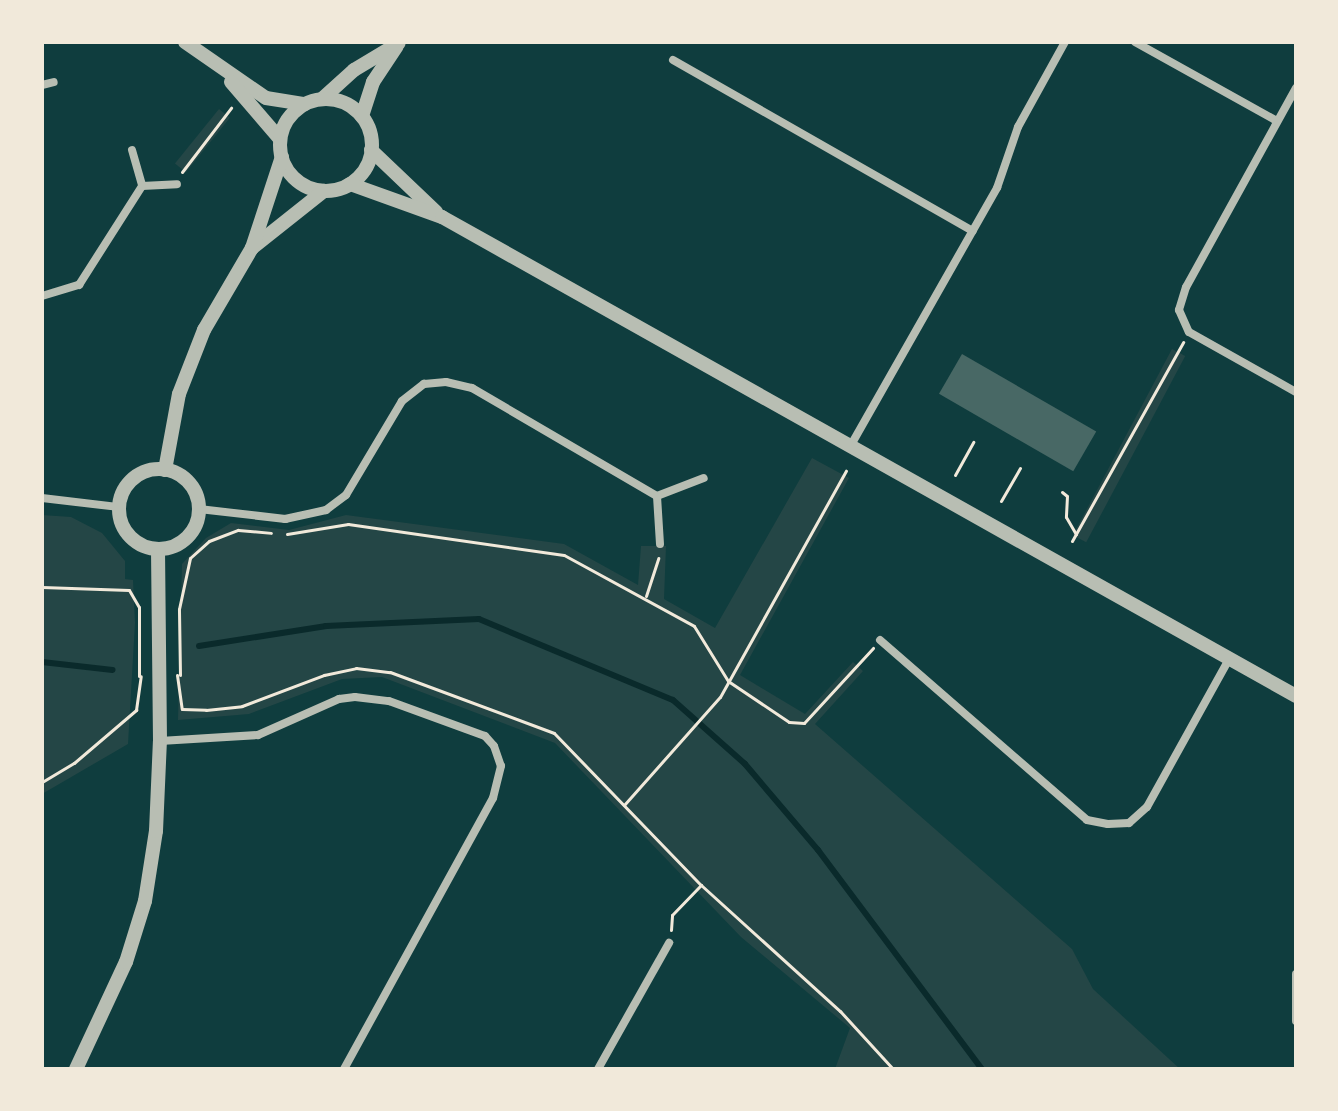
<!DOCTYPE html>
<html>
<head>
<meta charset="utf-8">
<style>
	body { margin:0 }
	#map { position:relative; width:1338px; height:1111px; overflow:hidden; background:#0f3d3e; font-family:"Asap Condensed",sans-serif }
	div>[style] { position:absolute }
	.green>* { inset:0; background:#244646; transform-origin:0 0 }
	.stream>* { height:6px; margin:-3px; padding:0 3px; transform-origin:3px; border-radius:3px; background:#0a2a2b }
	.building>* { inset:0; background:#486865; transform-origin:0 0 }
	.path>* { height:3px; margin:-1.5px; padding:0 1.5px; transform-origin:1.5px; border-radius:1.5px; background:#f1e9da }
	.minor>* { height:8px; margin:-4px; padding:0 4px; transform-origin:4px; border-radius:4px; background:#b8beb3 }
	.tertiary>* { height:14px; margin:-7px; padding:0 7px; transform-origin:7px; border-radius:7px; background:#b8beb3 }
	.tertiary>.ring { margin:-7px; padding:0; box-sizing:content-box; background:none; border:14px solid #b8beb3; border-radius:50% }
	span { translate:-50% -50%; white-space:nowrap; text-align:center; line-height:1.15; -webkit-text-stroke:6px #f1e9da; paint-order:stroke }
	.frame { position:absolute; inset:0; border:44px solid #f1e9da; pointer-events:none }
</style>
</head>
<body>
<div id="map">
	<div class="green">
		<div style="left:219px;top:109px;width:14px;height:70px;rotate:39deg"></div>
		<div style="left:1172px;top:349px;width:15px;height:211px;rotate:28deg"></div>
		<div style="clip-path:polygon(812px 458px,849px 478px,740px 675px,805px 714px,853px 662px,863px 671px,815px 724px,1072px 949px,1093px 989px,1180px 1069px,835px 1069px,850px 1028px,741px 937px,555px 743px,382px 677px,342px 679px,249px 714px,178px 720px,182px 564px,206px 538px,231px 523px,289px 530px,346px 515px,564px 544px,638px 585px,641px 546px,666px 546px,664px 599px,715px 628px)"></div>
		<div style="clip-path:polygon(42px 515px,71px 517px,102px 533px,125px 561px,125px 579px,133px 580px,135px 623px,128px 744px,42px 794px)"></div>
	</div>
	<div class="stream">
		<div style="left:199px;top:646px;width:129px;rotate:-8.9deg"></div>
		<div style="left:326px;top:626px;width:153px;rotate:-2.6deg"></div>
		<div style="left:479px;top:619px;width:210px;rotate:22.7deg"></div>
		<div style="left:673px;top:700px;width:96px;rotate:41.6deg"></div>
		<div style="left:745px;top:764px;width:113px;rotate:49.7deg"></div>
		<div style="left:818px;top:850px;width:274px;rotate:53.2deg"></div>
		<div style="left:42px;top:662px;width:71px;rotate:6.4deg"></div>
	</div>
	<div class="building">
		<div style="left:962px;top:354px;width:155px;height:46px;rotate:30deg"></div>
	</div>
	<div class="path">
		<div style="left:182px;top:172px;width:81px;rotate:-52.6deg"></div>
		<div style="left:955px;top:475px;width:38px;rotate:-61deg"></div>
		<div style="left:1062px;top:492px;width:6px;rotate:39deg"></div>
		<div style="left:1067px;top:496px;width:21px;rotate:93deg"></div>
		<div style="left:1066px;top:517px;width:20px;rotate:60deg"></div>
		<div style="left:1001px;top:501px;width:38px;rotate:-60deg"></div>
		<div style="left:287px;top:534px;width:62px;rotate:-9.3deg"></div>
		<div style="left:348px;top:524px;width:218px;rotate:8.2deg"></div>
		<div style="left:564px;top:555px;width:148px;rotate:28.6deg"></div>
		<div style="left:694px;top:626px;width:65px;rotate:58.3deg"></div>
		<div style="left:728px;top:681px;width:73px;rotate:33.9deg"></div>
		<div style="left:789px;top:722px;width:15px;rotate:4deg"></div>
		<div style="left:804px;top:723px;width:102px;rotate:-47.4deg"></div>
		<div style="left:1072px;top:541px;width:228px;rotate:-60.8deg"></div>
		<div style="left:42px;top:587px;width:87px;rotate:2deg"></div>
		<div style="left:129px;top:590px;width:20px;rotate:60deg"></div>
		<div style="left:139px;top:607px;width:69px;rotate:90deg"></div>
		<div style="left:646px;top:596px;width:40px;rotate:-72deg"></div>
		<div style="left:177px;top:675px;width:34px;rotate:82deg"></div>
		<div style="left:182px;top:709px;width:24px;rotate:2deg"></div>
		<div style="left:206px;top:710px;width:36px;rotate:-6deg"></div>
		<div style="left:242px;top:706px;width:88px;rotate:-20.7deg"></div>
		<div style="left:324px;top:675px;width:33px;rotate:-12deg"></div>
		<div style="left:356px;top:668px;width:34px;rotate:7deg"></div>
		<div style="left:390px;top:672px;width:175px;rotate:20.4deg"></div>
		<div style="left:554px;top:733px;width:211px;rotate:46deg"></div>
		<div style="left:701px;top:885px;width:188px;rotate:42.2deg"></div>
		<div style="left:840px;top:1011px;width:79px;rotate:47.6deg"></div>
		<div style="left:180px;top:675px;width:66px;rotate:-90.9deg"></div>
		<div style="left:179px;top:609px;width:52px;rotate:-77.8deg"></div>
		<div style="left:190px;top:558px;width:25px;rotate:-42deg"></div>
		<div style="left:209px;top:541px;width:31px;rotate:-21deg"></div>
		<div style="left:238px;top:530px;width:33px;rotate:5deg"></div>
		<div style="left:42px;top:782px;width:37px;rotate:-31deg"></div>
		<div style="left:74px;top:763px;width:82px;rotate:-40.5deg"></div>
		<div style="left:136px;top:710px;width:34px;rotate:-82deg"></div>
		<div style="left:624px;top:805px;width:144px;rotate:-48.4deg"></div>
		<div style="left:720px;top:697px;width:259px;rotate:-60.9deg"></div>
		<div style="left:671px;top:930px;width:15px;rotate:-86deg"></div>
		<div style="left:672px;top:915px;width:42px;rotate:-46deg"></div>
	</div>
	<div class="minor">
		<div style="left:1135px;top:42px;width:162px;rotate:29.1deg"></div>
		<div style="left:673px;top:60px;width:345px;rotate:29.7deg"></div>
		<div style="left:42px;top:85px;width:12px;rotate:-14deg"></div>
		<div style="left:1296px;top:88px;width:227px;rotate:118.9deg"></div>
		<div style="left:1186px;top:287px;width:24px;rotate:107deg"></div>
		<div style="left:1179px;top:310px;width:24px;rotate:66deg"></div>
		<div style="left:1189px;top:332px;width:123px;rotate:29.3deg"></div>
		<div style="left:132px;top:150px;width:37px;rotate:74deg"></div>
		<div style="left:142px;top:186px;width:35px;rotate:-3deg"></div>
		<div style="left:42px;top:296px;width:39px;rotate:-17deg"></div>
		<div style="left:79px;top:285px;width:117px;rotate:-57.5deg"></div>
		<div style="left:851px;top:445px;width:296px;rotate:-60.4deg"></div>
		<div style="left:997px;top:188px;width:65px;rotate:-71deg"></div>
		<div style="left:1018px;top:127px;width:97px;rotate:-61.1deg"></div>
		<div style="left:42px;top:498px;width:78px;rotate:6.7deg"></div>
		<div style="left:199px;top:509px;width:87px;rotate:6.6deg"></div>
		<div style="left:285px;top:519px;width:42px;rotate:-12.4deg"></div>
		<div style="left:326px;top:510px;width:25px;rotate:-37deg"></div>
		<div style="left:346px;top:495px;width:109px;rotate:-59.2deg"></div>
		<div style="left:402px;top:401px;width:28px;rotate:-38deg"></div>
		<div style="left:424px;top:384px;width:22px;rotate:-5deg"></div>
		<div style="left:446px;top:382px;width:27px;rotate:13deg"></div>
		<div style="left:472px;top:388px;width:214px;rotate:30.3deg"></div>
		<div style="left:660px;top:544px;width:48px;rotate:-93.6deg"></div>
		<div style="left:657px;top:496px;width:50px;rotate:-21deg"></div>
		<div style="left:880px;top:640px;width:274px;rotate:41deg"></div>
		<div style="left:1087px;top:820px;width:21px;rotate:11deg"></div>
		<div style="left:1108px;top:824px;width:21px;rotate:-3deg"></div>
		<div style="left:1129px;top:823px;width:24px;rotate:-42deg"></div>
		<div style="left:1147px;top:807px;width:169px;rotate:-61deg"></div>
		<div style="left:160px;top:741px;width:98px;rotate:-3.5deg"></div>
		<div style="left:258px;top:735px;width:89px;rotate:-24deg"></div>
		<div style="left:339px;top:699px;width:16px;rotate:-7deg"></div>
		<div style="left:355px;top:697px;width:34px;rotate:7deg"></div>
		<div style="left:389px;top:701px;width:102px;rotate:20deg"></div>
		<div style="left:485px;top:736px;width:13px;rotate:48deg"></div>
		<div style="left:494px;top:746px;width:21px;rotate:71deg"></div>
		<div style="left:501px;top:766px;width:33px;rotate:104deg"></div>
		<div style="left:493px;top:798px;width:309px;rotate:118.8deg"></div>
		<div style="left:1296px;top:974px;width:47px;rotate:90deg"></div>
		<div style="left:598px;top:1069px;width:145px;rotate:-60.6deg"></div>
	</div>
	<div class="tertiary">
		<div style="left:185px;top:42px;width:98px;rotate:34.7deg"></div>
		<div style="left:266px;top:98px;width:39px;rotate:9deg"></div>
		<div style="left:231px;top:82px;width:75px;rotate:49.3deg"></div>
		<div style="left:322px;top:99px;width:43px;rotate:-42.2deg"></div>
		<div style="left:354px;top:70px;width:52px;rotate:-31deg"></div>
		<div class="ring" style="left:280px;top:99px;width:78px;height:78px"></div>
		<div style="left:362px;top:116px;width:36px;rotate:-72deg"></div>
		<div style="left:373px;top:82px;width:43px;rotate:-56.3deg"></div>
		<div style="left:371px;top:150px;width:90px;rotate:43.6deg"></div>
		<div style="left:350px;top:184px;width:98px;rotate:19.7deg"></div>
		<div style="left:442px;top:217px;width:979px;rotate:29.29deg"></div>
		<div style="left:252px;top:248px;width:92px;rotate:-38.4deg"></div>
		<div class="ring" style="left:119px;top:469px;width:66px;height:66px"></div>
		<div style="left:165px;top:470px;width:77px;rotate:-79.6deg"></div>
		<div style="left:179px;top:394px;width:69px;rotate:-68.7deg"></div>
		<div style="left:204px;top:330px;width:95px;rotate:-59.7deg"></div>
		<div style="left:252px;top:248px;width:96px;rotate:-71.8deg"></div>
		<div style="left:76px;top:1069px;width:118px;rotate:-65deg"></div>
		<div style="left:126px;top:962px;width:64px;rotate:-72.7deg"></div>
		<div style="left:145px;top:901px;width:71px;rotate:-81.1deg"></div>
		<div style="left:156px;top:831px;width:90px;rotate:-87.5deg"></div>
		<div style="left:160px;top:741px;width:191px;rotate:-90.6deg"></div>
	</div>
	<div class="frame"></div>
</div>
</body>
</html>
